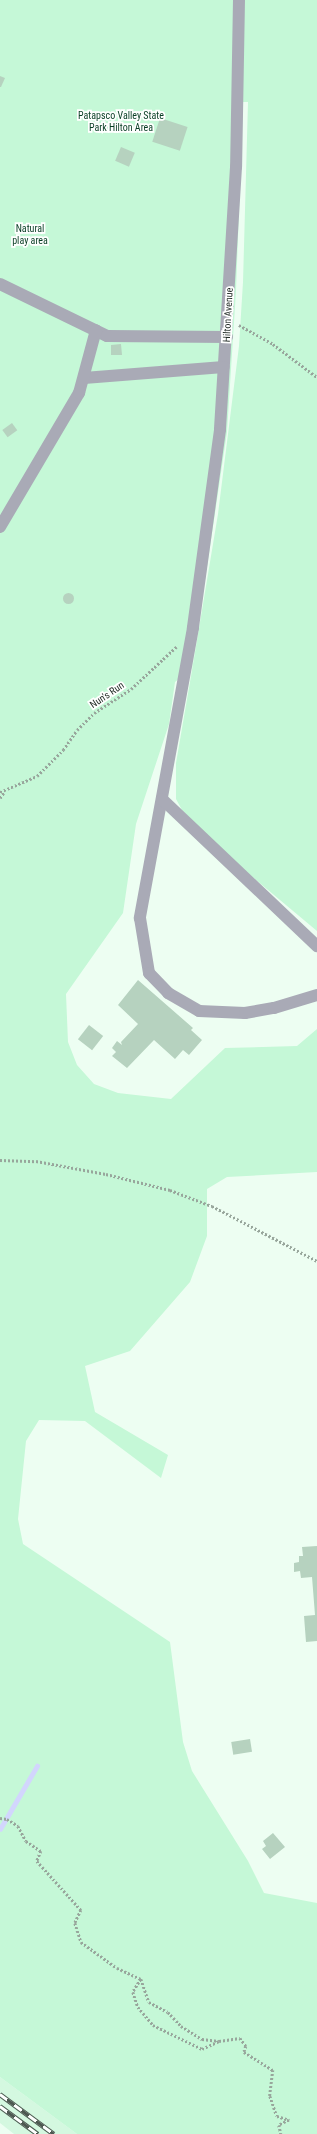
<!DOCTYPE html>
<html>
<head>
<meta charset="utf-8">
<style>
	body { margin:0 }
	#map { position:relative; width:317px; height:2134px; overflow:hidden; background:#edfef2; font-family:"Roboto Condensed",sans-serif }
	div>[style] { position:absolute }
	.built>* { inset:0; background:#d4f8e0 }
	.green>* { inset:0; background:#c5f8d7 }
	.stream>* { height:4.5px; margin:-2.25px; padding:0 2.25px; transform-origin:2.25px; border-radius:2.25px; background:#d2d6fd }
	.building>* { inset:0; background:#b6d2bf; transform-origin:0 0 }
	.round { border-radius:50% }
	.path>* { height:2.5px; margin-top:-1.25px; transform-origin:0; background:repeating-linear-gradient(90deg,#98a69c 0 2px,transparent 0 4px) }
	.minor>* { height:12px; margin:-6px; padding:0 6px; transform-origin:6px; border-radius:6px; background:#a9aab6 }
	.rail>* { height:4.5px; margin-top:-2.25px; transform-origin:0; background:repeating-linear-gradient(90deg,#fff 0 9px,#4d5851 0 18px); box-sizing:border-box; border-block:1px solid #4d5851 }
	span { translate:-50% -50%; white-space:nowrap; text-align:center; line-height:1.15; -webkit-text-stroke:3.5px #fff; paint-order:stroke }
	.park-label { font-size:10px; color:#073d23 }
	.street-label { font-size:10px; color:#1f2923 }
</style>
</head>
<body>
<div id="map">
	<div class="built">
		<div style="clip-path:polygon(0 2077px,77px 2134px,14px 2134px,0 2123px)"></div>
	</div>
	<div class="green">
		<div style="clip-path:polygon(0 0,317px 0,317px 931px,231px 859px,182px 810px,176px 799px,176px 763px,191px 676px,218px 514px,239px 346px,243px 282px,248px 102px,243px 102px,236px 291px,227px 432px,192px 668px,175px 682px,169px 724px,136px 824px,123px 913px,66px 994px,68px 1042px,77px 1065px,94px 1084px,118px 1093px,171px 1099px,225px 1048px,297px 1046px,317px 1029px,317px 1172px,227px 1177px,207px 1189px,207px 1236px,190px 1282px,130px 1351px,85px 1366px,95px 1412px,168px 1455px,161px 1478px,85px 1421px,39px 1420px,26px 1441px,18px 1519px,23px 1544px,170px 1642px,183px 1742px,192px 1771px,248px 1861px,264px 1893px,317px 1903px,317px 2134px,77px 2134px,0 2077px)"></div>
	</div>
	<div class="stream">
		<div style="left:0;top:1829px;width:73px;rotate:-59.6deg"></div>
	</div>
	<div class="building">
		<div style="clip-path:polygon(0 76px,5px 78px,1px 87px,0 87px)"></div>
		<div style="left:160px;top:118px;width:29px;height:25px;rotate:18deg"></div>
		<div style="left:121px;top:147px;width:15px;height:15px;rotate:23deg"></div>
		<div style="clip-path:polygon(121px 344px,122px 355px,111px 355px,111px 345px)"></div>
		<div style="left:12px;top:423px;width:9px;height:12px;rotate:54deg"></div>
		<div class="round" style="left:62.5px;top:592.5px;width:11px;height:11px"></div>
		<div style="clip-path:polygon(138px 980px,193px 1028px,191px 1030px,202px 1040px,189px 1055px,183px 1050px,175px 1059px,154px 1040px,127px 1068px,112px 1056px,116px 1052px,112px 1048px,117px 1041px,122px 1045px,121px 1042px,138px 1024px,118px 1005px)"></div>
		<div style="left:89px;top:1025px;width:18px;height:18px;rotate:38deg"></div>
		<div style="clip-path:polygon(317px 1546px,317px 1641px,306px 1642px,304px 1616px,315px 1615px,312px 1577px,301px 1578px,300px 1571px,294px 1572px,294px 1563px,299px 1562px,299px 1556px,303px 1556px,302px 1547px)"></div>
		<div style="left:250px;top:1739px;width:13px;height:19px;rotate:81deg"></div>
		<div style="clip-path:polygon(273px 1833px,285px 1847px,270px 1859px,262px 1849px,266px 1846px,263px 1841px)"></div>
	</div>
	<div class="path">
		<div style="left:239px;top:325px;width:39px;rotate:29deg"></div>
		<div style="left:273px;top:344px;width:55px;rotate:36.9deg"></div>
		<div style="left:0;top:792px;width:40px;rotate:-23.4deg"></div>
		<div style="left:37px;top:776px;width:37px;rotate:-45deg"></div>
		<div style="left:63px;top:750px;width:24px;rotate:-55deg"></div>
		<div style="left:77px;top:730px;width:24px;rotate:-45deg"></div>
		<div style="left:94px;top:713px;width:44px;rotate:-33deg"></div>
		<div style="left:131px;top:689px;width:62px;rotate:-43deg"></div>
		<div style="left:0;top:798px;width:7px;rotate:-56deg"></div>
		<div style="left:0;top:1160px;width:36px;rotate:2deg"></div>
		<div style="left:36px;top:1161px;width:71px;rotate:10.5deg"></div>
		<div style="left:106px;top:1174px;width:66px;rotate:14deg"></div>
		<div style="left:170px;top:1190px;width:45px;rotate:20.9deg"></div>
		<div style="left:212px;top:1206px;width:119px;rotate:27.6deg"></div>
		<div style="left:0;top:1818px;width:7px;rotate:8deg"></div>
		<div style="left:7px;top:1819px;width:13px;rotate:32deg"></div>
		<div style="left:18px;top:1826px;width:17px;rotate:62deg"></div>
		<div style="left:26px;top:1841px;width:18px;rotate:34deg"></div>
		<div style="left:41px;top:1851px;width:11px;rotate:112deg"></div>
		<div style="left:37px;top:1861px;width:66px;rotate:48.1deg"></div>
		<div style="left:81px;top:1910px;width:14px;rotate:115deg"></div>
		<div style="left:75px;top:1923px;width:20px;rotate:72deg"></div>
		<div style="left:81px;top:1942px;width:44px;rotate:35.8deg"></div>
		<div style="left:117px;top:1968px;width:26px;rotate:25deg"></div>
		<div style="left:141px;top:1979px;width:15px;rotate:122deg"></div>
		<div style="left:133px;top:1992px;width:16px;rotate:72deg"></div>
		<div style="left:138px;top:2007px;width:23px;rotate:50deg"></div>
		<div style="left:153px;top:2025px;width:55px;rotate:26.1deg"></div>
		<div style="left:202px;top:2049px;width:19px;rotate:-25deg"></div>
		<div style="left:219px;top:2041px;width:21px;rotate:-8deg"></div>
		<div style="left:240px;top:2038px;width:10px;rotate:53deg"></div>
		<div style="left:246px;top:2046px;width:6px;rotate:108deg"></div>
		<div style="left:244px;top:2052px;width:34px;rotate:32deg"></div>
		<div style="left:273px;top:2070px;width:26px;rotate:97deg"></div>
		<div style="left:270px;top:2096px;width:21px;rotate:71deg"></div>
		<div style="left:277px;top:2116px;width:13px;rotate:18deg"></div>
		<div style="left:289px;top:2120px;width:11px;rotate:153deg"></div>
		<div style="left:279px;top:2125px;width:9px;rotate:77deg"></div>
		<div style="left:141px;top:1979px;width:24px;rotate:71deg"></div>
		<div style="left:149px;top:2002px;width:21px;rotate:28deg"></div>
		<div style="left:168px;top:2012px;width:19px;rotate:47deg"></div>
		<div style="left:181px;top:2026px;width:25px;rotate:32deg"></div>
		<div style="left:202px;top:2039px;width:17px;rotate:7deg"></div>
	</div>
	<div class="minor">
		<div style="left:239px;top:0;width:167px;rotate:91deg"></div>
		<div style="left:236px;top:167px;width:263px;rotate:93.5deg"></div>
		<div style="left:220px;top:430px;width:200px;rotate:97.8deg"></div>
		<div style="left:193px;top:628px;width:295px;rotate:100.4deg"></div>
		<div style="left:140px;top:918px;width:56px;rotate:80.7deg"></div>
		<div style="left:149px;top:973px;width:28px;rotate:46deg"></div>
		<div style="left:168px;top:993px;width:36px;rotate:30deg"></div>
		<div style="left:199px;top:1011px;width:46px;rotate:2.5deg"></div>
		<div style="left:245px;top:1013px;width:29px;rotate:-10deg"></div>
		<div style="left:274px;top:1008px;width:45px;rotate:-16.8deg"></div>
		<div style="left:0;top:284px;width:119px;rotate:25.9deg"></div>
		<div style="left:107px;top:336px;width:120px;rotate:0.5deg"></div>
		<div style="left:84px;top:378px;width:140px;rotate:-4.5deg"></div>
		<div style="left:0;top:527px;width:156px;rotate:-59.5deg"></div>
		<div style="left:79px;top:393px;width:65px;rotate:-74.9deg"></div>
		<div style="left:162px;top:799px;width:214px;rotate:43.5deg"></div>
	</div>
	<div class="rail">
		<div style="left:0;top:2094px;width:67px;rotate:36.5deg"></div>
		<div style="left:0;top:2106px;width:47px;rotate:36.4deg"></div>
	</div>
	<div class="park-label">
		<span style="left:121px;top:121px">Patapsco Valley State<br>Park Hilton Area</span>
		<span style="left:30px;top:234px">Natural<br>play area</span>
	</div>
	<div class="street-label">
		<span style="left:228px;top:315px;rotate:-87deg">Hilton Avenue</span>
		<span style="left:107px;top:695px;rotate:-34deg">Nun's Run</span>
	</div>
</div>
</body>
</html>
